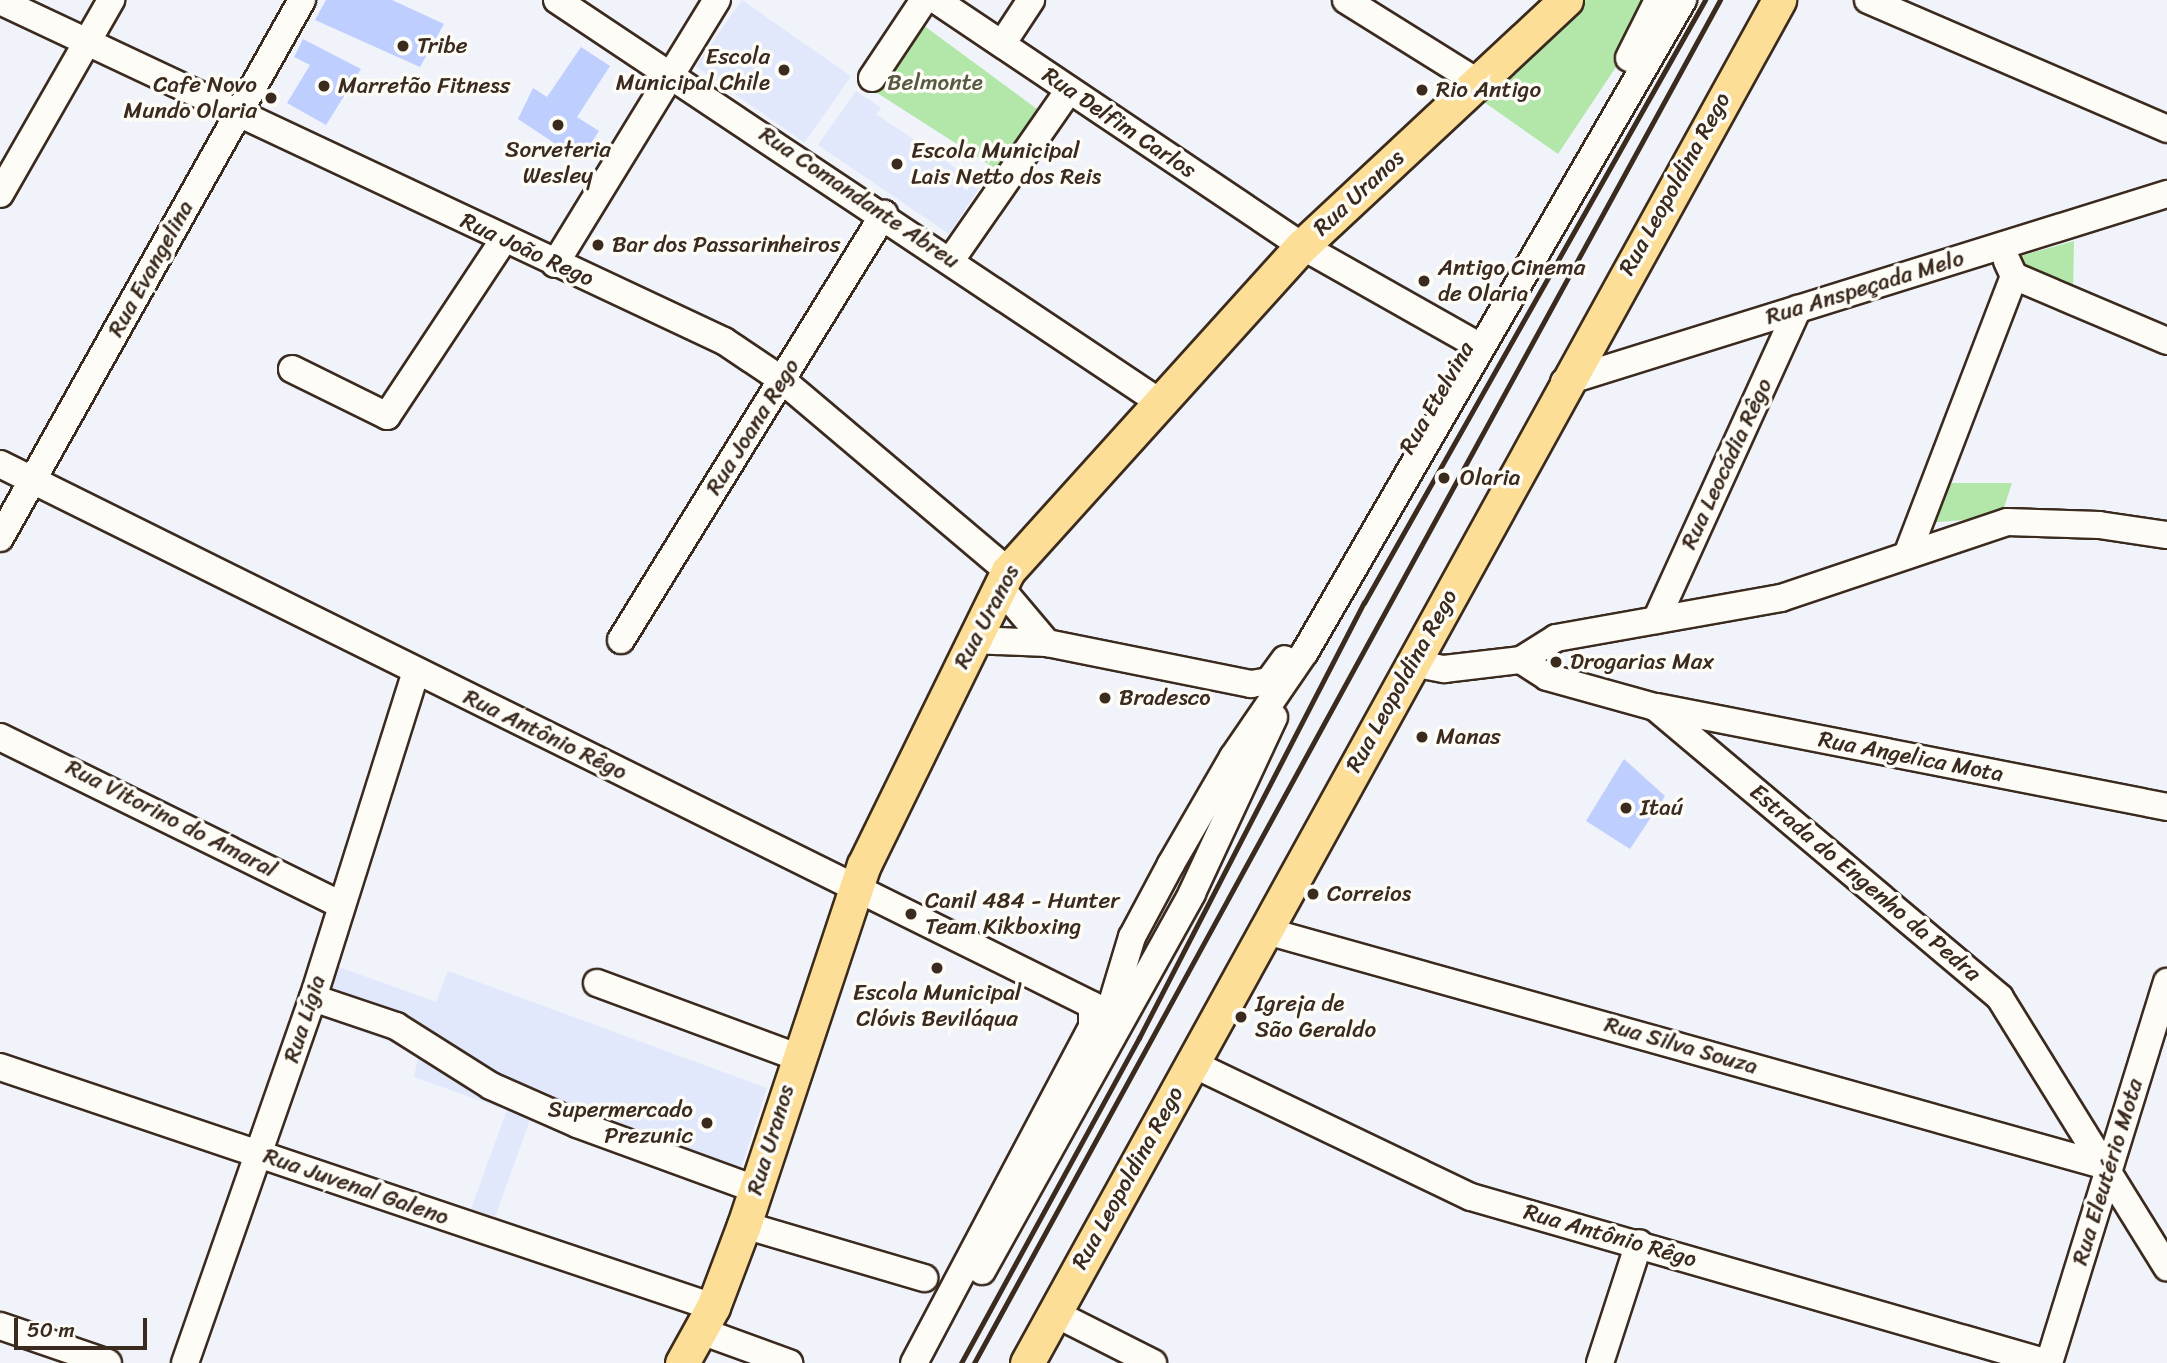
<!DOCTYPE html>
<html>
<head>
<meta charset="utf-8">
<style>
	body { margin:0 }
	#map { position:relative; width:2167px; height:1363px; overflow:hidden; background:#f0f3f9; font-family:Sriracha,sans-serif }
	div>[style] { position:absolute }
	.built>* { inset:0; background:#e1e8fb; transform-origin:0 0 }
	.green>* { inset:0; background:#b3e7a9 }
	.building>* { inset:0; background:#beceff }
	.roads { filter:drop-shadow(2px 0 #3b2a1e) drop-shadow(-2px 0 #3b2a1e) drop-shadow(0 2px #3b2a1e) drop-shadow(0 -2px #3b2a1e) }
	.minor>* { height:26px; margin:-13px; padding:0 13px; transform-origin:13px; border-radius:13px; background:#fdfcf7 }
	.major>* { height:33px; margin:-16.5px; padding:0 16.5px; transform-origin:16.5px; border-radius:16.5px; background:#fcde96 }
	.rail>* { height:5px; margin:-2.5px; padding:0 2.5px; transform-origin:2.5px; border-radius:2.5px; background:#3b2a1e }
	.dots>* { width:19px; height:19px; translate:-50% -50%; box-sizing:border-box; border:4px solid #fdfcf7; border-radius:50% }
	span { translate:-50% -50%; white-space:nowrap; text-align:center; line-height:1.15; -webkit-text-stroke:7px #fdfcf7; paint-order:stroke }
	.poi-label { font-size:23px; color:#3b2a1e }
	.left { translate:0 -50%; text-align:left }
	.right { translate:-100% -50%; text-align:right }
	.park-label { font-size:23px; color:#595941 }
	.street-label { font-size:23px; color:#3b2a1e }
	.scale { position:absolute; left:14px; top:1318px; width:133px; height:32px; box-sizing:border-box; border:4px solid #3b2a1e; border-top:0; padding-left:9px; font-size:21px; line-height:24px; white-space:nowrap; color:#3b2a1e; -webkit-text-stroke:5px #fdfcf7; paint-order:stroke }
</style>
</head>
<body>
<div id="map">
	<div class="built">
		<div style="left:742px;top:0;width:133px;height:81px;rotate:35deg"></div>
		<div style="clip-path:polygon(856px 91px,881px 108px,876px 114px,981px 185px,949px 234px,818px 145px)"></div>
		<div style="clip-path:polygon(336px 966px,436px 1002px,448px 971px,767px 1088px,735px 1186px,531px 1117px,495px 1217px,471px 1209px,507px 1110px,414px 1077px,419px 1052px,317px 1016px)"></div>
	</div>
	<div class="green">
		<div style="clip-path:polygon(1586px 0,1650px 0,1640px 31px,1558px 154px,1481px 100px)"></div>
		<div style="clip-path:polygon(919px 22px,1037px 109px,999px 171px,871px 89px)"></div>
		<div style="clip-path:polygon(2074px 241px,2073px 294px,2017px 269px,2017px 257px)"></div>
		<div style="clip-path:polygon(1938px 483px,2012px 483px,2001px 517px,1926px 523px)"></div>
	</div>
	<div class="building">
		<div style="clip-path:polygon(326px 0,392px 0,444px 24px,420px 67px,315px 20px)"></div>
		<div style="clip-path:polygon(303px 39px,361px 69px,326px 125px,287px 103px,310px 65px,294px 57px)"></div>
		<div style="clip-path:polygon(581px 47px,610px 66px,577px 117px,599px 131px,580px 160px,518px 119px,533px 88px,547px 97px)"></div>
		<div style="clip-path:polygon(1624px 759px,1665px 796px,1630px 849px,1586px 821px)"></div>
	</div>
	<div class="roads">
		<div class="minor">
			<div style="left:557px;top:0;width:722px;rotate:33.71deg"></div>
			<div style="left:936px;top:0;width:441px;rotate:33.9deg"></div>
			<div style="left:1302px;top:246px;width:193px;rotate:29.5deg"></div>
			<div style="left:1346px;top:0;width:157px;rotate:32deg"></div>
			<div style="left:1868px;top:0;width:326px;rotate:23.3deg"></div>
			<div style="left:0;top:1px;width:800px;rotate:25.16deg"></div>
			<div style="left:724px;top:341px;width:70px;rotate:33.9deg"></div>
			<div style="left:782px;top:380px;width:296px;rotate:40.2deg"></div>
			<div style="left:1002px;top:44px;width:53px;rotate:-56.6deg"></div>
			<div style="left:1629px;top:58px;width:65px;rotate:-63.4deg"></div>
			<div style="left:872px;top:78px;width:94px;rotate:-56.3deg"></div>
			<div style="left:0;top:194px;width:224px;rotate:-60.2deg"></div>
			<div style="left:951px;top:260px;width:207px;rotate:-55.2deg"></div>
			<div style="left:2007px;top:261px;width:17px;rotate:65deg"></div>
			<div style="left:2014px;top:276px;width:166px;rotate:23deg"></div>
			<div style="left:555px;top:264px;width:310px;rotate:-58.5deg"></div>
			<div style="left:292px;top:369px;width:106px;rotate:26.3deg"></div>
			<div style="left:387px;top:416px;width:212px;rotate:-56.5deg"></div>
			<div style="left:1564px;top:382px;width:632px;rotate:-17.32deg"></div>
			<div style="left:0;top:464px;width:1219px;rotate:26.35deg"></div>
			<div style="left:1092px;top:1005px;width:22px;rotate:90deg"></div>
			<div style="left:1092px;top:1027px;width:380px;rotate:117.9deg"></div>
			<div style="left:0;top:538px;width:617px;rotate:-60.69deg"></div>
			<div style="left:1907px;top:555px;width:299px;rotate:-69deg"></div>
			<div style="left:999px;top:586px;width:75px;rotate:49.9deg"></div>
			<div style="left:1656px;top:620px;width:342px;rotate:-65.5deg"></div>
			<div style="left:621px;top:640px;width:501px;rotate:-58.31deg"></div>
			<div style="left:972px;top:640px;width:75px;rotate:2.3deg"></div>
			<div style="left:1047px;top:643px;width:208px;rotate:11.4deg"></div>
			<div style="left:1251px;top:684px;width:18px;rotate:-9deg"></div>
			<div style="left:1269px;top:681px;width:27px;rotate:-54deg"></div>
			<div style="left:1521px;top:660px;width:41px;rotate:-32.2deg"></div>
			<div style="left:1556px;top:638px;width:229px;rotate:-10.1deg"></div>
			<div style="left:1781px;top:598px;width:238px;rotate:-18.6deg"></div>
			<div style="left:2007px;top:522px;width:92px;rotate:1.9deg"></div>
			<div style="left:2099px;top:525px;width:69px;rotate:8.4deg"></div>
			<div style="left:1412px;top:663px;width:33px;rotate:11deg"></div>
			<div style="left:1444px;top:669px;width:78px;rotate:-6.7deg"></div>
			<div style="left:1521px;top:660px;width:31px;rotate:33deg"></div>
			<div style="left:1547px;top:677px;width:112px;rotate:15.5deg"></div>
			<div style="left:1655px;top:707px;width:451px;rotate:40.1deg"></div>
			<div style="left:2000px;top:998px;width:317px;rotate:58.2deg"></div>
			<div style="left:1657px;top:707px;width:520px;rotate:11.09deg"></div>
			<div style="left:0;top:737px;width:379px;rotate:26.2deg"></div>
			<div style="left:1263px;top:930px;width:868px;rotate:15.64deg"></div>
			<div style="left:597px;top:983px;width:213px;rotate:20.3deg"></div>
			<div style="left:313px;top:998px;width:88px;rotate:18.6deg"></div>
			<div style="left:396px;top:1026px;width:112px;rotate:32.3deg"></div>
			<div style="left:491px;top:1086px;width:94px;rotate:23.8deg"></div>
			<div style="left:577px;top:1124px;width:189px;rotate:20.1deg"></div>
			<div style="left:1191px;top:1063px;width:310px;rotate:25.6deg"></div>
			<div style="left:1471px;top:1197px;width:600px;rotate:16.05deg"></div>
			<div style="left:1093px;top:1066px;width:135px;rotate:-73.2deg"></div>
			<div style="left:1132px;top:937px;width:83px;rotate:-61.9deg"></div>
			<div style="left:1171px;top:864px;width:124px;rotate:-59.9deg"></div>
			<div style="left:1233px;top:757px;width:127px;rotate:-55.6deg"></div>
			<div style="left:1305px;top:652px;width:754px;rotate:-59.9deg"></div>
			<div style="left:0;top:1067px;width:752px;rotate:18.6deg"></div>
			<div style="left:744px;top:1225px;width:188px;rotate:16.4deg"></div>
			<div style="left:982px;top:1271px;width:432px;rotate:-60.9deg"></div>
			<div style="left:1192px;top:893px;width:194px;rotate:-65deg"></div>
			<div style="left:1054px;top:1313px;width:111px;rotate:26.8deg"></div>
			<div style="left:0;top:1326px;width:114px;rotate:18.9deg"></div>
			<div style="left:701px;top:1331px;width:94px;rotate:20deg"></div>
			<div style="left:185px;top:1363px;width:387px;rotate:-70.7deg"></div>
			<div style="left:313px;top:998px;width:343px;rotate:-72.5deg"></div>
			<div style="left:1600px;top:1363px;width:126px;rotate:-72deg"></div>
			<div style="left:2049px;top:1363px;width:399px;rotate:-72.8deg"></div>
		</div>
		<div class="major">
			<div style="left:682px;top:1363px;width:64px;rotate:-61deg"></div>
			<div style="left:713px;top:1307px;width:88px;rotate:-69.3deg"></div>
			<div style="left:744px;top:1225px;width:379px;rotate:-71.6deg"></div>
			<div style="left:864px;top:865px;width:327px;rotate:-63.9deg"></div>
			<div style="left:1008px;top:571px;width:438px;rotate:-47.9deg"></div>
			<div style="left:1302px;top:246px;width:361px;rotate:-43deg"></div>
			<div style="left:1027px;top:1363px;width:1557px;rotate:-61.11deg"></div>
		</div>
	</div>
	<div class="rail">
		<div style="left:961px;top:1363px;width:371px;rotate:-61.3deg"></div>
		<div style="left:1139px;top:1038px;width:490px;rotate:-62.7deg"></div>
		<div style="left:1364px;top:603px;width:693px;rotate:-60.51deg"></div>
		<div style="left:974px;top:1363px;width:1554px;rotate:-61.31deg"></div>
	</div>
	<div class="dots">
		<div style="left:403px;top:46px;background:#3b2a1e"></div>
		<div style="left:784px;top:70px;background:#3b2a1e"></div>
		<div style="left:324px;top:86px;background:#3b2a1e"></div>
		<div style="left:1422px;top:90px;background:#3b2a1e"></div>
		<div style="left:271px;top:98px;background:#3b2a1e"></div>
		<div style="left:558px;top:125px;background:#3b2a1e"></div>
		<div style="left:897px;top:164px;background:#3b2a1e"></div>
		<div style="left:598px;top:245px;background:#3b2a1e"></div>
		<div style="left:1424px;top:281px;background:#3b2a1e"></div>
		<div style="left:1444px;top:478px;background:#3b2a1e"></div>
		<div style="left:1556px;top:662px;background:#3b2a1e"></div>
		<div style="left:1105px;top:698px;background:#3b2a1e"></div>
		<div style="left:1422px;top:737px;background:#3b2a1e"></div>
		<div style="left:1626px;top:808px;background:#3b2a1e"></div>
		<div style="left:1313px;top:894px;background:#3b2a1e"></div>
		<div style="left:911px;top:914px;background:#3b2a1e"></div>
		<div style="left:937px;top:968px;background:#3b2a1e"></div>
		<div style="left:1241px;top:1017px;background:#3b2a1e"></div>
		<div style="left:707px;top:1123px;background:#3b2a1e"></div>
	</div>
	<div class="poi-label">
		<span class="left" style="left:417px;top:46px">Tribe</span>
		<span class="right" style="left:770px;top:70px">Escola<br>Municipal Chile</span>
		<span class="right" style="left:257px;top:98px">Cafe Novo<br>Mundo Olaria</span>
		<span class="left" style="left:338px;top:86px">Marretão Fitness</span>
		<span class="left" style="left:1436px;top:90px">Rio Antigo</span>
		<span style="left:558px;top:163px">Sorveteria<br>Wesley</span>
		<span class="left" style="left:911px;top:164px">Escola Municipal<br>Lais Netto dos Reis</span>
		<span class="left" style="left:612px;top:245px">Bar dos Passarinheiros</span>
		<span class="left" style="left:1438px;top:281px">Antigo Cinema<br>de Olaria</span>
		<span class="left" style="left:1460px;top:478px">Olaria</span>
		<span class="left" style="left:1570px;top:662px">Drogarias Max</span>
		<span class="left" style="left:1119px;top:698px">Bradesco</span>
		<span class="left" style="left:1436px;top:737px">Manas</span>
		<span class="left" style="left:1640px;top:808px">Itaú</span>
		<span class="left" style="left:1327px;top:894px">Correios</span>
		<span class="left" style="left:925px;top:914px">Canil 484 - Hunter<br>Team Kikboxing</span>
		<span style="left:937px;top:1006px">Escola Municipal<br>Clóvis Beviláqua</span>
		<span class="left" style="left:1255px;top:1017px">Igreja de<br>São Geraldo</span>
		<span class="right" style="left:693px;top:1123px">Supermercado<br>Prezunic</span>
	</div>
	<div class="park-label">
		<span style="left:935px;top:83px">Belmonte</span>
	</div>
	<div class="street-label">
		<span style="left:1119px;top:123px;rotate:34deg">Rua Delfim Carlos</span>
		<span style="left:1675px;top:184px;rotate:-61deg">Rua Leopoldina Rego</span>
		<span style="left:1359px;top:193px;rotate:-43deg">Rua Uranos</span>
		<span style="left:859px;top:198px;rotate:34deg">Rua Comandante Abreu</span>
		<span style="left:527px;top:250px;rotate:25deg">Rua João Rego</span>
		<span style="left:151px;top:269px;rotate:-61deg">Rua Evangelina</span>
		<span style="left:1865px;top:288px;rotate:-17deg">Rua Anspeçada Melo</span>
		<span style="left:1437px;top:398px;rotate:-60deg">Rua Etelvina</span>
		<span style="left:753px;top:427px;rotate:-58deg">Rua Joana Rego</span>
		<span style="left:1727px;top:464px;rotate:-65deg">Rua Leocádia Rêgo</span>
		<span style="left:987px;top:617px;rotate:-62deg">Rua Uranos</span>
		<span style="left:1402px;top:681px;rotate:-61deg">Rua Leopoldina Rego</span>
		<span style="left:545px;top:735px;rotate:26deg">Rua Antônio Rêgo</span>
		<span style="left:1911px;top:757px;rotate:11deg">Rua Angelica Mota</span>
		<span style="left:171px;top:819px;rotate:27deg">Rua Vitorino do Amaral</span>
		<span style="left:1865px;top:883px;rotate:40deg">Estrada do Engenho da Pedra</span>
		<span style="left:305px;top:1019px;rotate:-72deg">Rua Lígia</span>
		<span style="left:1681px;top:1046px;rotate:16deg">Rua Silva Souza</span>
		<span style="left:771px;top:1140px;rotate:-73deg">Rua Uranos</span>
		<span style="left:2108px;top:1172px;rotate:-73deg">Rua Eleutério Mota</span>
		<span style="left:1128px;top:1178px;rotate:-61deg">Rua Leopoldina Rego</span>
		<span style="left:356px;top:1187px;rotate:19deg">Rua Juvenal Galeno</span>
		<span style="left:1610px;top:1236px;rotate:16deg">Rua Antônio Rêgo</span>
	</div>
	<div class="scale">50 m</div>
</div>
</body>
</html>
